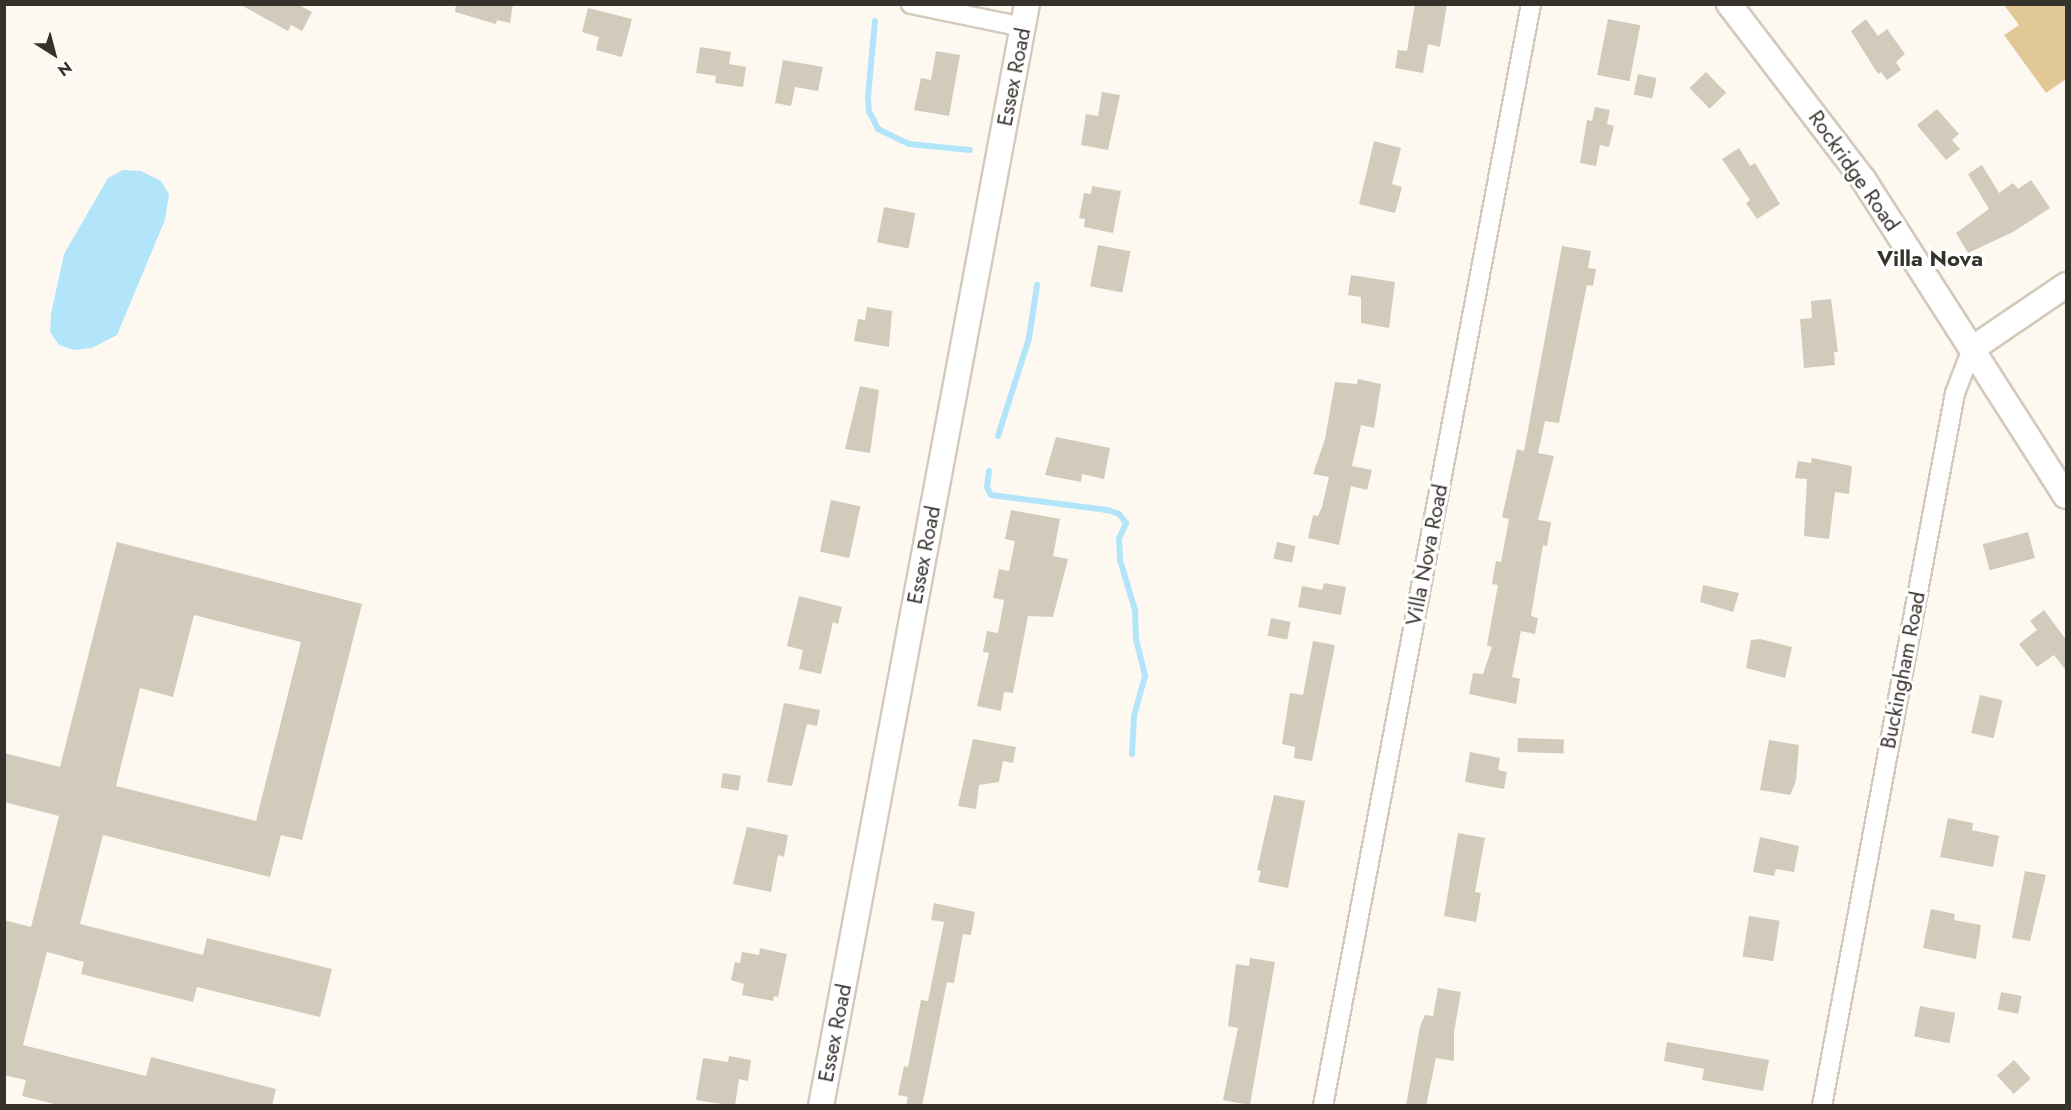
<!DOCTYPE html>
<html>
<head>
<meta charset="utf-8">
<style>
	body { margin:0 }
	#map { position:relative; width:2071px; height:1110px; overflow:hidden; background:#fef9f0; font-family:Jost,sans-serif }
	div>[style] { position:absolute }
	.green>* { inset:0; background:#e2c896 }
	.water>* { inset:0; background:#b2e5f9 }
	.stream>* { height:6px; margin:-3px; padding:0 3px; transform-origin:3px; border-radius:3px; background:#b2e5f9 }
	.building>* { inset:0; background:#d2cabb; transform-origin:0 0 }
	.roads { filter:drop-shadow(2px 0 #d3cabb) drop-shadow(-2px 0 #d3cabb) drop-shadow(0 2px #d3cabb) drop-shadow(0 -2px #d3cabb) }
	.minor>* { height:18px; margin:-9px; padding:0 9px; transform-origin:9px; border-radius:9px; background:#fff }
	.tertiary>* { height:24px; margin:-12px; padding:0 12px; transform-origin:12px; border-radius:12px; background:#fff }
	span { translate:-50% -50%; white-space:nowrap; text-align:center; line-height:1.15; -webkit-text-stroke:6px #fff; paint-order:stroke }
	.street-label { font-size:21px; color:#35322c }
	.neighbourhood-label { font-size:22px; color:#35322c; font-weight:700 }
	.frame { position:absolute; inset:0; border:6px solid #35322c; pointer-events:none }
	.north { position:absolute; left:24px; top:24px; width:60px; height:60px; -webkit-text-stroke:4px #fff; paint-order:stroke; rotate:144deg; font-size:16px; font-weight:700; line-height:24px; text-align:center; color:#35322c }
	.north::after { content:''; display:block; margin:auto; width:21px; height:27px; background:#35322c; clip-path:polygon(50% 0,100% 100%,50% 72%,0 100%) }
</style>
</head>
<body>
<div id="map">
	<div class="green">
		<div style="clip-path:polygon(2004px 5px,2066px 5px,2066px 79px,2046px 93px,2004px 35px,2019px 25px)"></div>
	</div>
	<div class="water">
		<div style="clip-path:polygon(123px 170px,141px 171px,161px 181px,169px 194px,165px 220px,117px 335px,92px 348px,74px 350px,59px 345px,50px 332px,51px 314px,64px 254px,108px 178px)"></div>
	</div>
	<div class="stream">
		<div style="left:875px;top:21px;width:76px;rotate:95.3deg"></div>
		<div style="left:868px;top:97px;width:14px;rotate:86deg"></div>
		<div style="left:869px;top:111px;width:20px;rotate:63deg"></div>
		<div style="left:878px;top:129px;width:34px;rotate:26deg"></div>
		<div style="left:909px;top:144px;width:61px;rotate:5.6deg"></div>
		<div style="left:998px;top:436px;width:103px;rotate:-72.4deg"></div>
		<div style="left:1029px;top:338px;width:54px;rotate:-81.4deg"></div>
		<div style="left:989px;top:471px;width:16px;rotate:97deg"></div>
		<div style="left:987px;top:487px;width:9px;rotate:63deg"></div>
		<div style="left:991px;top:495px;width:117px;rotate:7.4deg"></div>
		<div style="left:1107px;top:510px;width:13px;rotate:18deg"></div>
		<div style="left:1119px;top:514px;width:11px;rotate:52deg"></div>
		<div style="left:1126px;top:523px;width:17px;rotate:114deg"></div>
		<div style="left:1119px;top:539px;width:21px;rotate:87deg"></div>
		<div style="left:1120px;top:560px;width:52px;rotate:73.3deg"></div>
		<div style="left:1135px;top:610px;width:29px;rotate:88deg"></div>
		<div style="left:1136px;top:639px;width:38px;rotate:76deg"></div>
		<div style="left:1145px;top:676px;width:41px;rotate:105.4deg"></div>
		<div style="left:1134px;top:716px;width:38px;rotate:93deg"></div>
	</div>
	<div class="building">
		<div style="clip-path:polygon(239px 4px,297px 4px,312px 12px,302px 31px,291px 25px,288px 31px)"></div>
		<div style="clip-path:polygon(456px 4px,513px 4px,510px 23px,497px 20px,496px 24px,455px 12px)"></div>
		<div style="clip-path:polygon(1415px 4px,1447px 4px,1440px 47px,1428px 44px,1423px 73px,1395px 68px,1398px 50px,1407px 51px)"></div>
		<div style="clip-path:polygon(588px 8px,632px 19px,622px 57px,596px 50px,599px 37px,582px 32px)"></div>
		<div style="left:1608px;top:19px;width:33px;height:57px;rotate:11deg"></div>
		<div style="clip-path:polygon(1866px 19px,1878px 36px,1887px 29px,1905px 54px,1896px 62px,1901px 70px,1887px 80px,1881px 72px,1878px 74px,1851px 31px)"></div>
		<div style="clip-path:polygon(700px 47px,731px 52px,729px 64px,746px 67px,743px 87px,715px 83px,716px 76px,696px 73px)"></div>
		<div style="clip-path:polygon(936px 51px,960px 55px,949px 116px,914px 110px,921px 78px,931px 80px)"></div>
		<div style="clip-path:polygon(783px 60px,823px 67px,818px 91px,795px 87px,791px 106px,775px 103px)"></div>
		<div style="left:1706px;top:72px;width:29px;height:23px;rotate:46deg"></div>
		<div style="left:1638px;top:74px;width:19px;height:21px;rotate:12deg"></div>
		<div style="clip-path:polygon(1102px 92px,1120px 95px,1108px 150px,1081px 145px,1086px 114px,1098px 116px)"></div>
		<div style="clip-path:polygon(1595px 107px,1610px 110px,1607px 124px,1614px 126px,1609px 147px,1600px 145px,1596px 166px,1580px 163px,1587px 120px,1592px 121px)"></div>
		<div style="clip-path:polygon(1937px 109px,1959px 134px,1952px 140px,1960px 149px,1946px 160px,1917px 125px)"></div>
		<div style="clip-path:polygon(1374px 141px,1401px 148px,1392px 184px,1402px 187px,1395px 213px,1359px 204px)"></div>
		<div style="clip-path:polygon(1739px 148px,1750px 166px,1755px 163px,1780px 204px,1757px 219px,1746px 203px,1750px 200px,1722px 159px)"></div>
		<div style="clip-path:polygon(1982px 165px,1999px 193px,2013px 183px,2018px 189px,2031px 180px,2050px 208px,2013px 232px,1968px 253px,1956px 233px,1989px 209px,1968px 174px)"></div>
		<div style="clip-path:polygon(1092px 186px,1121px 191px,1113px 233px,1084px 227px,1085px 219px,1079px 218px,1084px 193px,1091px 194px)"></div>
		<div style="left:884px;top:207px;width:32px;height:36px;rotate:11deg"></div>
		<div style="left:1098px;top:245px;width:33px;height:42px;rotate:11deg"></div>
		<div style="clip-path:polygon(1562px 246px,1591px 251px,1588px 268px,1596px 269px,1593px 286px,1587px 285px,1559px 423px,1545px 421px,1538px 453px,1554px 456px,1538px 520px,1551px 522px,1547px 546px,1543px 545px,1531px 616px,1538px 618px,1535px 634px,1521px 631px,1512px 677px,1520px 679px,1516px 704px,1469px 694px,1473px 673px,1483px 674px,1492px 647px,1487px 645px,1498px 585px,1492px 584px,1496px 561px,1501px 562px,1509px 519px,1502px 517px,1517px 449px,1524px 451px)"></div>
		<div style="clip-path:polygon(1351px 275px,1395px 282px,1389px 328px,1361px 323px,1361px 297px,1348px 295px)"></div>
		<div style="clip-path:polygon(1831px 299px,1838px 352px,1834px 352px,1835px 365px,1804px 368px,1800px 319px,1812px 318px,1811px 301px)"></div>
		<div style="clip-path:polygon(867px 307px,892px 311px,889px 347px,854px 341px,858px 319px,865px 320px)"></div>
		<div style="clip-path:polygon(1358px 379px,1381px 384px,1374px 428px,1361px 425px,1352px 466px,1372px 470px,1367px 490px,1351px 486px,1339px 545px,1308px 538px,1313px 515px,1318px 516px,1322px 507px,1329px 477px,1313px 474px,1325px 439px,1335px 382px,1357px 384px)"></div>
		<div style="clip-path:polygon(860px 386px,879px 390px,870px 453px,845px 449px)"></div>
		<div style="clip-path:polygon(1056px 437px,1110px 448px,1104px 479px,1082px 474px,1081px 482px,1045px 475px)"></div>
		<div style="clip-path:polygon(1812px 458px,1852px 466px,1849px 494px,1835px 492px,1829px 539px,1804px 536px,1807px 479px,1795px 478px,1798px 461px,1811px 463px)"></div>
		<div style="left:831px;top:500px;width:30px;height:53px;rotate:12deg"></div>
		<div style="clip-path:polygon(1011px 510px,1060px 519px,1053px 556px,1068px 559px,1053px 617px,1028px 616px,1013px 693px,1004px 692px,1001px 711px,977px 706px,989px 653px,983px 652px,987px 631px,998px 633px,1004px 600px,993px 598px,999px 569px,1009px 571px,1015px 541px,1005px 539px)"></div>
		<div style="left:2028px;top:532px;width:27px;height:47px;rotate:75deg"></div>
		<div style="clip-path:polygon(evenodd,117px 542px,362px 604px,302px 840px,281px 835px,270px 877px,103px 835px,80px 924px,203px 955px,207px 938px,332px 969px,320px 1017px,197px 987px,193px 1002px,81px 974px,84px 962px,47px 952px,23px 1045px,146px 1076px,151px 1057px,276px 1089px,272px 1106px,62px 1106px,22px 1096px,26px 1080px,4px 1075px,4px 920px,31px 927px,59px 816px,4px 802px,4px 753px,60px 767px,117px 542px,194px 615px,301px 642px,256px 821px,116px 786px,140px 688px,173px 697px,194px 615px)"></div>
		<div style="left:1277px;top:542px;width:19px;height:17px;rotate:12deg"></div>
		<div style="clip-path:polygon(1324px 583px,1346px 587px,1341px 615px,1298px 607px,1302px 586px,1322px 590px)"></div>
		<div style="clip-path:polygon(1703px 585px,1739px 593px,1733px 612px,1700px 602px)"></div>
		<div style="clip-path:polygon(799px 596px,842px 607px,838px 624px,833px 622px,821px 674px,799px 669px,803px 650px,787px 646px)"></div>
		<div style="clip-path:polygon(2044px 610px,2067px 641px,2067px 672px,2054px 655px,2037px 667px,2019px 644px,2037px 630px,2030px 621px)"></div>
		<div style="left:1271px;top:618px;width:20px;height:18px;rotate:11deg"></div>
		<div style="clip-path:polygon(1760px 639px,1792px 647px,1785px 678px,1746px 668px,1751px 640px)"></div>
		<div style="clip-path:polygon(1313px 641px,1335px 645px,1312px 761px,1294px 758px,1295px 747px,1282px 744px,1290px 693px,1303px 695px)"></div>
		<div style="left:1980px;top:695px;width:23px;height:39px;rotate:13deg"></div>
		<div style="clip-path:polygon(784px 703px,820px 710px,817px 726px,807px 724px,792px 786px,767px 782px)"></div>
		<div style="left:1518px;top:738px;width:46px;height:14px;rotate:2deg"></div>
		<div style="clip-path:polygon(973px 739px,1016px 747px,1013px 763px,1003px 761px,999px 782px,979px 785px,976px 809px,958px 806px)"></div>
		<div style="clip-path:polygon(1769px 740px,1799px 745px,1796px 781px,1790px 795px,1760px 790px)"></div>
		<div style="clip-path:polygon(1470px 752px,1500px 758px,1498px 770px,1507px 772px,1504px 789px,1465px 782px)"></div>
		<div style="left:723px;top:773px;width:18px;height:15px;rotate:9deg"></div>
		<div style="clip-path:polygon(1274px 795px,1305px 801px,1288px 888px,1258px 882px,1261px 871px,1257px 870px)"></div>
		<div style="clip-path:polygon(1948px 818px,1973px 823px,1972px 830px,1999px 836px,1993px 867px,1940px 857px)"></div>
		<div style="clip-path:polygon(747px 827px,788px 835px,784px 857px,778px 855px,771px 892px,733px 884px)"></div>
		<div style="clip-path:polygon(1458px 833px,1485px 838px,1475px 892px,1481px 893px,1476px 922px,1444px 916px)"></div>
		<div style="clip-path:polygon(1760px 837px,1799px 846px,1794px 872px,1776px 869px,1774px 876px,1753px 872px)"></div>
		<div style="clip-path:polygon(2025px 871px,2046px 875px,2030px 941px,2012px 938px)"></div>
		<div style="clip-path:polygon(934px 903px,975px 912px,971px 935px,963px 934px,954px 983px,947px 982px,922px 1106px,906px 1106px,908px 1097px,898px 1095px,904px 1066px,908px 1067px,921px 1000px,928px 1001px,944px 922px,931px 920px)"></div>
		<div style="clip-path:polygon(1931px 909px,1955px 914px,1954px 920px,1981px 925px,1976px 959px,1923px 948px)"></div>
		<div style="left:1749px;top:916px;width:31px;height:41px;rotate:9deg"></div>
		<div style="clip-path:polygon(760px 948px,787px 954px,778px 997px,774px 996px,773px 1001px,742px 995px,744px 984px,731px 980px,735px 962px,740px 963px,742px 952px,759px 955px)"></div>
		<div style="clip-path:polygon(1250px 958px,1275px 962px,1250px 1105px,1223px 1100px,1238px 1028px,1228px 1026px,1236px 964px,1249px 966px)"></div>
		<div style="clip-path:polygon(1438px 988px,1461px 992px,1454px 1032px,1454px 1061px,1436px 1058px,1426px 1106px,1406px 1106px,1420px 1026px,1425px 1015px,1433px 1016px)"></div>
		<div style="left:2001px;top:992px;width:21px;height:18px;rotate:11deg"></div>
		<div style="left:1920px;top:1006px;width:36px;height:31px;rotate:11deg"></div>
		<div style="clip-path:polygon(1667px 1042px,1769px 1060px,1763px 1091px,1702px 1080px,1704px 1069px,1664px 1061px)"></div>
		<div style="clip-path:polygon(729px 1056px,751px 1060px,748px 1081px,739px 1079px,735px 1106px,696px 1100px,703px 1058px,728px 1062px)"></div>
		<div style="left:2014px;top:1060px;width:25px;height:23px;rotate:48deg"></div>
	</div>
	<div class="roads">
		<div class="minor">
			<div style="left:911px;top:4px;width:114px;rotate:11.6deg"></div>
			<div style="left:1323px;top:1106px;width:1121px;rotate:-79.31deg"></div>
			<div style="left:1822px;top:1106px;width:725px;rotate:-79.43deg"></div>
			<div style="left:1955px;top:393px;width:47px;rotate:-68.9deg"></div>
		</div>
		<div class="tertiary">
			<div style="left:1729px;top:4px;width:220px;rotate:52.6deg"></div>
			<div style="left:1863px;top:179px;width:376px;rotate:57.4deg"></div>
			<div style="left:1972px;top:349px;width:114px;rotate:-34.2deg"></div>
			<div style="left:821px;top:1106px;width:1121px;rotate:-79.41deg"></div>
		</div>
	</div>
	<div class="street-label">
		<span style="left:1014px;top:77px;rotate:-79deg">Essex Road</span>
		<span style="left:1854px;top:171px;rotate:55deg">Rockridge Road</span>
		<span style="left:924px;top:555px;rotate:-79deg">Essex Road</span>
		<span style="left:1427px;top:555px;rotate:-79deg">Villa Nova Road</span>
		<span style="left:1903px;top:670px;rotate:-79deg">Buckingham Road</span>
		<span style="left:835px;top:1033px;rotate:-79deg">Essex Road</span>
	</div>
	<div class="neighbourhood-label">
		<span style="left:1930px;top:259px">Villa Nova</span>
	</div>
	<div class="frame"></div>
	<div class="north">N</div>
</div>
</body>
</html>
